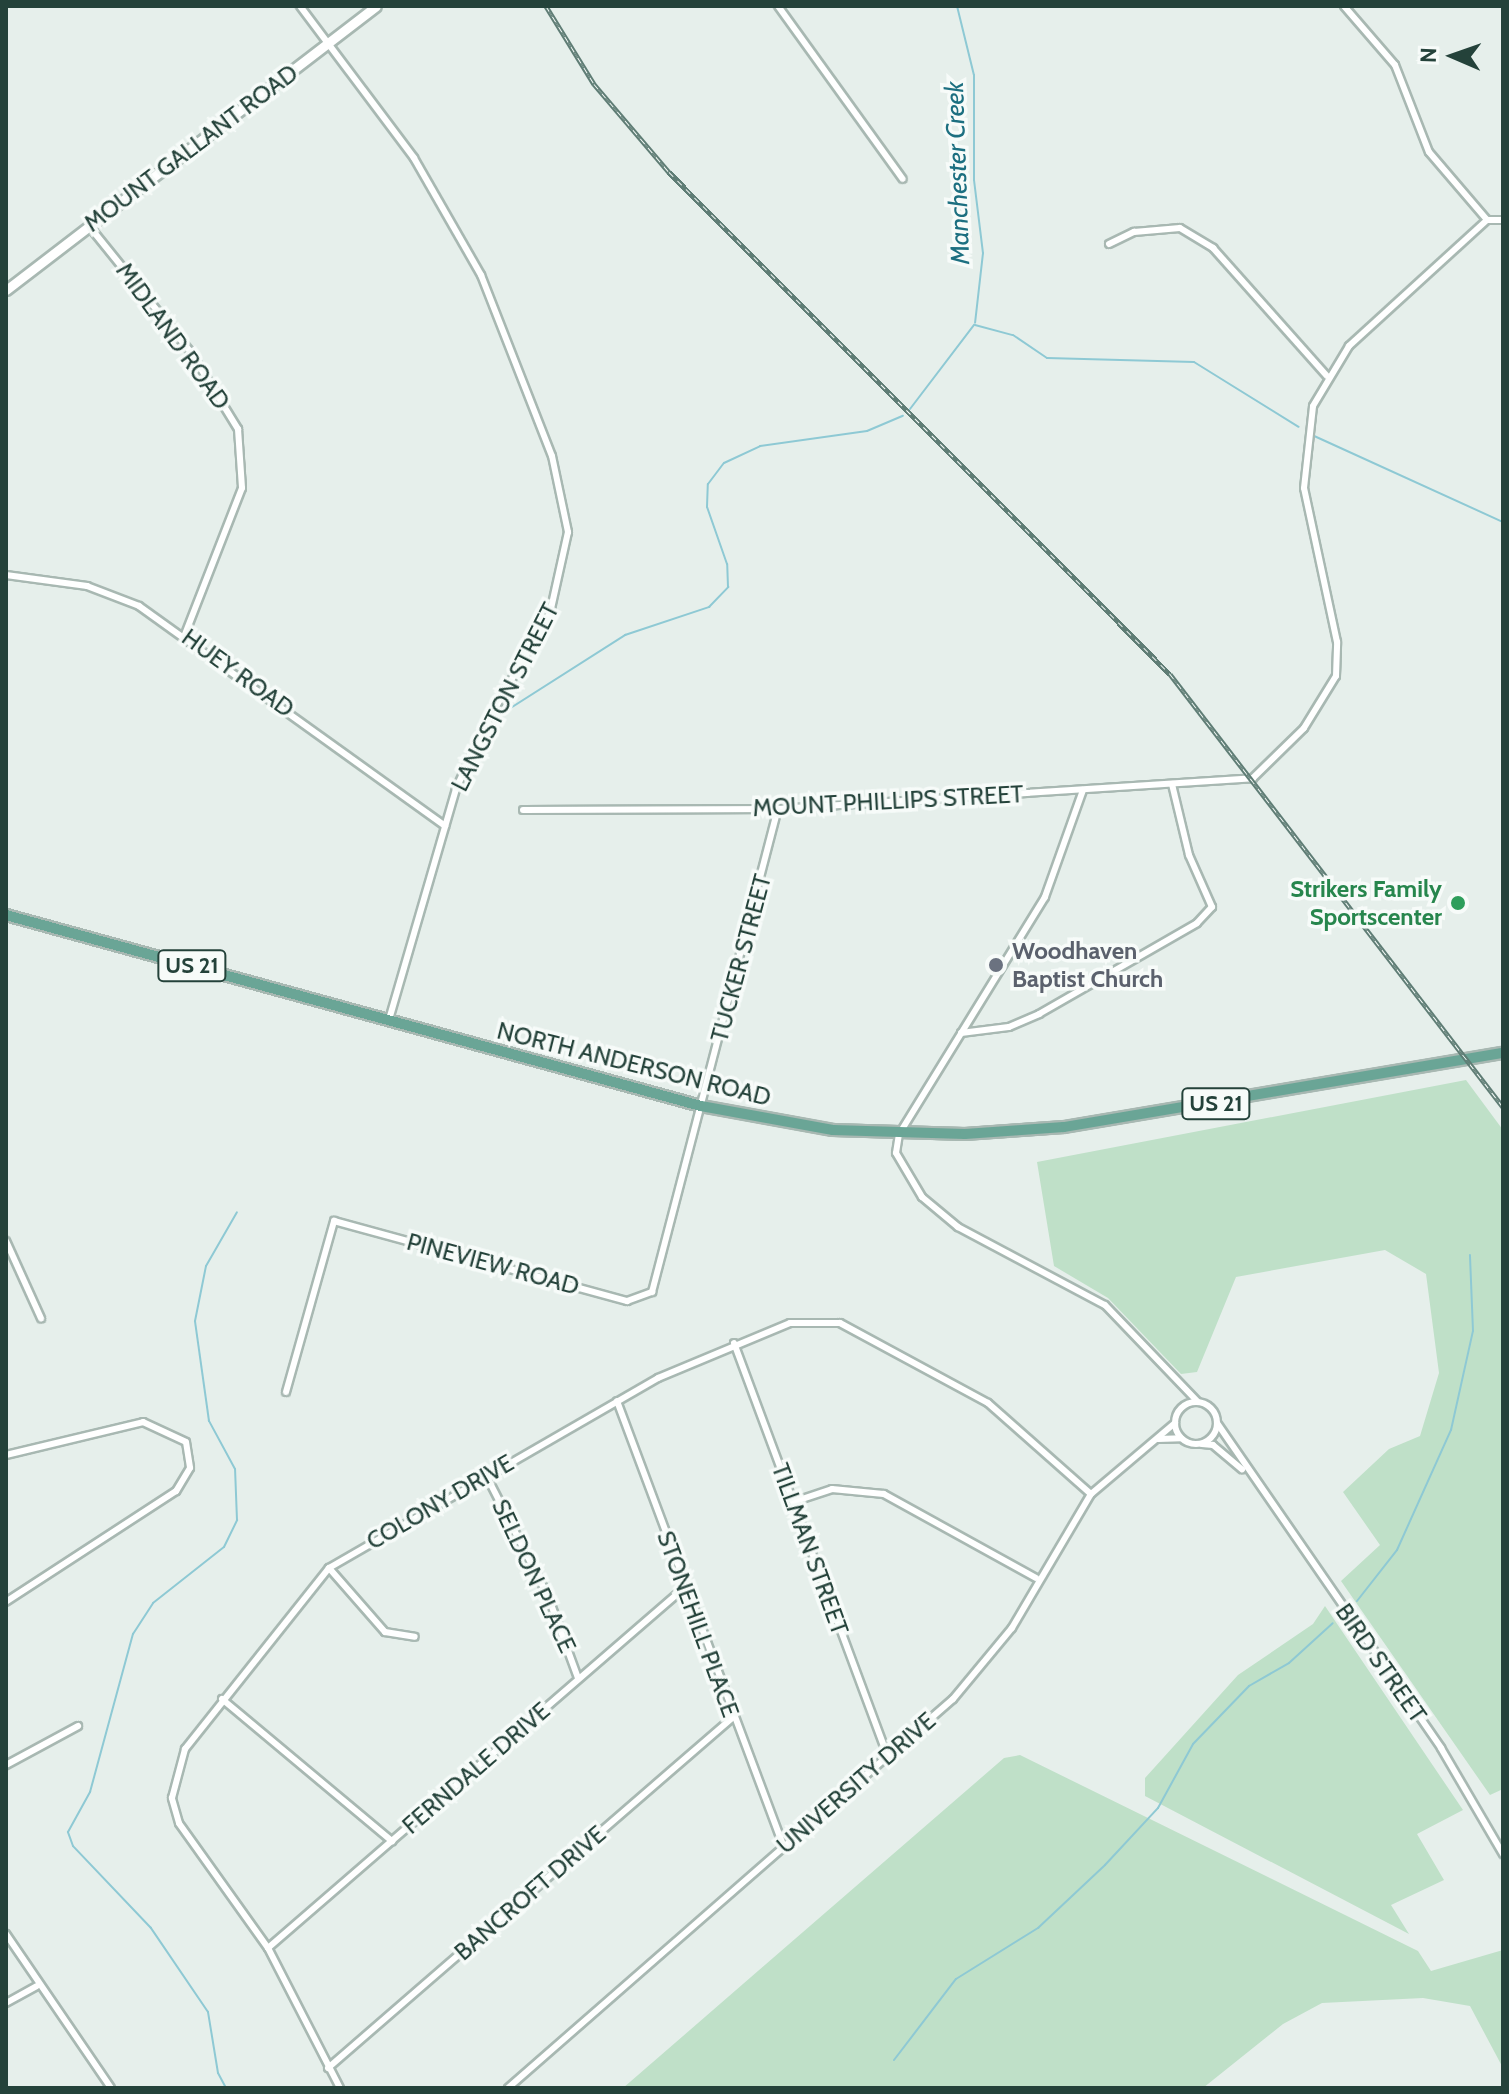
<!DOCTYPE html>
<html>
<head>
<meta charset="utf-8">
<style>
	body { margin:0 }
	#map { position:relative; width:1509px; height:2094px; overflow:hidden; background:#e6efeb; font-family:Cabin,sans-serif }
	div>[style] { position:absolute }
	.green>* { inset:0; background:#bfe0c8 }
	.stream>* { height:2px; margin:-1px; padding:0 1px; transform-origin:1px; border-radius:1px; background:#8ec9d4 }
	.roads { filter:drop-shadow(2px 0 #a8b8b2) drop-shadow(-2px 0 #a8b8b2) drop-shadow(0 2px #a8b8b2) drop-shadow(0 -2px #a8b8b2) }
	.street>* { height:6px; margin:-3px; padding:0 3px; transform-origin:3px; border-radius:3px; background:#fff }
	.street>.ring { margin:-3px; padding:0; box-sizing:content-box; background:none; border:6px solid #fff; border-radius:50% }
	.secondary>* { height:9px; margin:-4.5px; padding:0 4.5px; transform-origin:4.5px; border-radius:4.5px; background:#fff }
	.primary>* { height:10px; margin:-5px; padding:0 5px; transform-origin:5px; border-radius:5px; background:#6aa596 }
	.rail>* { height:5px; margin-top:-2.5px; transform-origin:0; background:repeating-linear-gradient(90deg,#f7fbf9 0 6px,#5f7d75 0 12px); box-sizing:border-box; border-block:2px solid #5f7d75 }
	.dots>* { width:22px; height:22px; translate:-50% -50%; box-sizing:border-box; border:4px solid #f7fbf9; border-radius:50% }
	span { translate:-50% -50%; white-space:nowrap; text-align:center; line-height:1.15; -webkit-text-stroke:7px #f7fbf9; paint-order:stroke }
	.shield-label span { padding:2px 6px; background:#f7fbf9; border:2px solid; border-radius:6px; -webkit-text-stroke-width:0 }
	.shield-label { font-size:22px; color:#24423a; font-weight:700 }
	.street-label { font-size:24px; color:#24423a }
	.leisure-label { font-size:24px; color:#27864d; font-weight:700 }
	.right { translate:-100% -50%; text-align:right }
	.worship-label { font-size:24px; color:#5b616d; font-weight:700 }
	.left { translate:0 -50%; text-align:left }
	.water-label { font-size:26px; color:#1c6f80; font-style:italic }
	.frame { position:absolute; inset:0; border:8px solid #24423a; pointer-events:none }
	.north { position:absolute; left:1413px; top:16px; width:80px; height:80px; -webkit-text-stroke:6px #f7fbf9; paint-order:stroke; rotate:272deg; font-size:22px; font-weight:700; line-height:32px; text-align:center; color:#24423a }
	.north::after { content:''; display:block; margin:auto; width:28px; height:36px; background:#24423a; clip-path:polygon(50% 0,100% 100%,50% 72%,0 100%) }
</style>
</head>
<body>
<div id="map">
	<div class="green">
		<div style="clip-path:polygon(1466px 1080px,1503px 1130px,1503px 1789px,1490px 1795px,1341px 1581px,1380px 1545px,1343px 1492px,1389px 1449px,1420px 1436px,1439px 1373px,1426px 1274px,1385px 1250px,1236px 1277px,1197px 1372px,1181px 1374px,1108px 1298px,1054px 1266px,1037px 1162px)"></div>
		<div style="clip-path:polygon(1325px 1606px,1463px 1810px,1417px 1834px,1444px 1880px,1391px 1905px,1409px 1934px,1145px 1796px,1145px 1778px,1238px 1675px,1313px 1624px)"></div>
		<div style="clip-path:polygon(1020px 1755px,1418px 1951px,1431px 1971px,1503px 1950px,1503px 2068px,1470px 2006px,1423px 1998px,1322px 2003px,1283px 2024px,1203px 2088px,623px 2088px,1004px 1758px)"></div>
	</div>
	<div class="stream">
		<div style="left:957px;top:6px;width:71px;rotate:76.2deg"></div>
		<div style="left:974px;top:75px;width:105px;rotate:90deg"></div>
		<div style="left:974px;top:180px;width:74px;rotate:83deg"></div>
		<div style="left:983px;top:253px;width:70px;rotate:96.5deg"></div>
		<div style="left:975px;top:325px;width:39px;rotate:15deg"></div>
		<div style="left:1013px;top:335px;width:41px;rotate:34.1deg"></div>
		<div style="left:1047px;top:358px;width:147px;rotate:1.6deg"></div>
		<div style="left:1194px;top:362px;width:123px;rotate:31.8deg"></div>
		<div style="left:910px;top:409px;width:106px;rotate:-52.7deg"></div>
		<div style="left:1312px;top:435px;width:210px;rotate:24.5deg"></div>
		<div style="left:498px;top:716px;width:151px;rotate:-32.5deg"></div>
		<div style="left:625px;top:635px;width:89px;rotate:-18.4deg"></div>
		<div style="left:709px;top:607px;width:28px;rotate:-46deg"></div>
		<div style="left:728px;top:587px;width:23px;rotate:-92deg"></div>
		<div style="left:727px;top:564px;width:60px;rotate:-109.3deg"></div>
		<div style="left:707px;top:507px;width:23px;rotate:-88deg"></div>
		<div style="left:708px;top:484px;width:26px;rotate:-53deg"></div>
		<div style="left:724px;top:463px;width:40px;rotate:-25deg"></div>
		<div style="left:760px;top:446px;width:108px;rotate:-8deg"></div>
		<div style="left:867px;top:431px;width:39px;rotate:-23deg"></div>
		<div style="left:1357px;top:1601px;width:65px;rotate:-51.9deg"></div>
		<div style="left:1397px;top:1550px;width:132px;rotate:-65.8deg"></div>
		<div style="left:1451px;top:1430px;width:101px;rotate:-77.5deg"></div>
		<div style="left:1473px;top:1331px;width:76px;rotate:-92.3deg"></div>
		<div style="left:894px;top:2060px;width:102px;rotate:-52.6deg"></div>
		<div style="left:956px;top:1979px;width:97px;rotate:-31.9deg"></div>
		<div style="left:1038px;top:1928px;width:92px;rotate:-43.2deg"></div>
		<div style="left:1105px;top:1865px;width:78px;rotate:-47.1deg"></div>
		<div style="left:1158px;top:1808px;width:73px;rotate:-61.3deg"></div>
		<div style="left:1193px;top:1744px;width:81px;rotate:-46deg"></div>
		<div style="left:1249px;top:1686px;width:46px;rotate:-29.9deg"></div>
		<div style="left:1289px;top:1663px;width:59px;rotate:-42.3deg"></div>
		<div style="left:226px;top:2088px;width:17px;rotate:-118deg"></div>
		<div style="left:218px;top:2073px;width:62px;rotate:-99.3deg"></div>
		<div style="left:208px;top:2012px;width:102px;rotate:-124.2deg"></div>
		<div style="left:151px;top:1928px;width:113px;rotate:-133.6deg"></div>
		<div style="left:73px;top:1846px;width:15px;rotate:-110deg"></div>
		<div style="left:68px;top:1832px;width:46px;rotate:-61.2deg"></div>
		<div style="left:90px;top:1792px;width:164px;rotate:-74.8deg"></div>
		<div style="left:133px;top:1634px;width:37px;rotate:-57deg"></div>
		<div style="left:153px;top:1603px;width:90px;rotate:-38.3deg"></div>
		<div style="left:224px;top:1547px;width:30px;rotate:-64deg"></div>
		<div style="left:237px;top:1520px;width:51px;rotate:-92.2deg"></div>
		<div style="left:235px;top:1469px;width:55px;rotate:-118.4deg"></div>
		<div style="left:209px;top:1421px;width:101px;rotate:-98deg"></div>
		<div style="left:195px;top:1321px;width:56px;rotate:-78.7deg"></div>
		<div style="left:206px;top:1266px;width:62px;rotate:-60.1deg"></div>
	</div>
	<div class="roads">
		<div class="street">
			<div style="left:300px;top:6px;width:190px;rotate:53.1deg"></div>
			<div style="left:414px;top:158px;width:135px;rotate:60.2deg"></div>
			<div style="left:481px;top:275px;width:194px;rotate:68.6deg"></div>
			<div style="left:552px;top:456px;width:78px;rotate:78.1deg"></div>
			<div style="left:568px;top:532px;width:83px;rotate:102.5deg"></div>
			<div style="left:550px;top:613px;width:128px;rotate:120deg"></div>
			<div style="left:486px;top:724px;width:72px;rotate:114.8deg"></div>
			<div style="left:456px;top:789px;width:241px;rotate:106.2deg"></div>
			<div style="left:778px;top:6px;width:213px;rotate:54.2deg"></div>
			<div style="left:1344px;top:6px;width:78px;rotate:49.2deg"></div>
			<div style="left:1395px;top:65px;width:93px;rotate:68.7deg"></div>
			<div style="left:1429px;top:152px;width:89px;rotate:49.5deg"></div>
			<div style="left:1487px;top:220px;width:16px"></div>
			<div style="left:89px;top:226px;width:161px;rotate:51.1deg"></div>
			<div style="left:190px;top:351px;width:92px;rotate:58.4deg"></div>
			<div style="left:238px;top:429px;width:59px;rotate:86.1deg"></div>
			<div style="left:242px;top:488px;width:157px;rotate:111.3deg"></div>
			<div style="left:1109px;top:244px;width:28px;rotate:-26deg"></div>
			<div style="left:1134px;top:232px;width:46px;rotate:-5deg"></div>
			<div style="left:1180px;top:228px;width:39px;rotate:31deg"></div>
			<div style="left:1213px;top:248px;width:171px;rotate:48.3deg"></div>
			<div style="left:6px;top:575px;width:82px;rotate:7.7deg"></div>
			<div style="left:87px;top:586px;width:56px;rotate:21deg"></div>
			<div style="left:139px;top:606px;width:377px;rotate:35.7deg"></div>
			<div style="left:1083px;top:790px;width:114px;rotate:109.6deg"></div>
			<div style="left:1045px;top:897px;width:278px;rotate:121.6deg"></div>
			<div style="left:899px;top:1134px;width:19px;rotate:99deg"></div>
			<div style="left:896px;top:1153px;width:51px;rotate:59.4deg"></div>
			<div style="left:922px;top:1197px;width:47px;rotate:39.8deg"></div>
			<div style="left:958px;top:1227px;width:166px;rotate:28deg"></div>
			<div style="left:1105px;top:1305px;width:134px;rotate:46.2deg"></div>
			<div style="left:523px;top:810px;width:255px;rotate:-0.2deg"></div>
			<div style="left:778px;top:809px;width:476px;rotate:-3.7deg"></div>
			<div style="left:1253px;top:778px;width:71px;rotate:-44.4deg"></div>
			<div style="left:1304px;top:728px;width:61px;rotate:-58.4deg"></div>
			<div style="left:1336px;top:676px;width:34px;rotate:-88deg"></div>
			<div style="left:1337px;top:642px;width:157px;rotate:-102.1deg"></div>
			<div style="left:1304px;top:488px;width:82px;rotate:-83.7deg"></div>
			<div style="left:1313px;top:406px;width:70px;rotate:-59deg"></div>
			<div style="left:1349px;top:346px;width:187px;rotate:-42.4deg"></div>
			<div style="left:961px;top:1033px;width:48px;rotate:-7.1deg"></div>
			<div style="left:1009px;top:1027px;width:33px;rotate:-23deg"></div>
			<div style="left:1039px;top:1014px;width:182px;rotate:-29.9deg"></div>
			<div style="left:1197px;top:923px;width:22px;rotate:-47deg"></div>
			<div style="left:1212px;top:907px;width:57px;rotate:-113.9deg"></div>
			<div style="left:1189px;top:855px;width:73px;rotate:-103.5deg"></div>
			<div style="left:6px;top:1241px;width:85px;rotate:65.6deg"></div>
			<div style="left:734px;top:1343px;width:439px;rotate:69.6deg"></div>
			<div style="left:286px;top:1392px;width:178px;rotate:-74.3deg"></div>
			<div style="left:334px;top:1221px;width:304px;rotate:15.3deg"></div>
			<div style="left:627px;top:1301px;width:27px;rotate:-20deg"></div>
			<div style="left:652px;top:1292px;width:499px;rotate:-75.4deg"></div>
			<div style="left:617px;top:1401px;width:475px;rotate:69.5deg"></div>
			<div class="ring" style="left:1175px;top:1402px;width:36px;height:36px"></div>
			<div style="left:1217px;top:1423px;width:395px;rotate:55.4deg"></div>
			<div style="left:1441px;top:1748px;width:123px;rotate:59.7deg"></div>
			<div style="left:1158px;top:1439px;width:23px;rotate:-2deg"></div>
			<div style="left:1202px;top:1444px;width:11px;rotate:5deg"></div>
			<div style="left:1213px;top:1445px;width:38px;rotate:40deg"></div>
			<div style="left:6px;top:1455px;width:141px;rotate:-13.5deg"></div>
			<div style="left:143px;top:1422px;width:47px;rotate:24.9deg"></div>
			<div style="left:186px;top:1442px;width:26px;rotate:81deg"></div>
			<div style="left:190px;top:1468px;width:27px;rotate:121deg"></div>
			<div style="left:176px;top:1491px;width:203px;rotate:146.9deg"></div>
			<div style="left:486px;top:1475px;width:136px;rotate:62.9deg"></div>
			<div style="left:548px;top:1596px;width:87px;rotate:69.9deg"></div>
			<div style="left:793px;top:1502px;width:41px;rotate:-18.4deg"></div>
			<div style="left:832px;top:1489px;width:52px;rotate:5.5deg"></div>
			<div style="left:884px;top:1494px;width:174px;rotate:28.9deg"></div>
			<div style="left:329px;top:1568px;width:85px;rotate:48.8deg"></div>
			<div style="left:385px;top:1632px;width:30px;rotate:9deg"></div>
			<div style="left:222px;top:1699px;width:222px;rotate:39.9deg"></div>
			<div style="left:6px;top:1765px;width:82px;rotate:-28.4deg"></div>
			<div style="left:6px;top:1934px;width:186px;rotate:55.7deg"></div>
			<div style="left:268px;top:1948px;width:550px;rotate:-40.87deg"></div>
			<div style="left:6px;top:2003px;width:35px;rotate:-29deg"></div>
			<div style="left:328px;top:2068px;width:535px;rotate:-40.9deg"></div>
			<div style="left:340px;top:2088px;width:157px;rotate:-117.2deg"></div>
			<div style="left:268px;top:1948px;width:153px;rotate:-125.5deg"></div>
			<div style="left:179px;top:1823px;width:26px;rotate:-106deg"></div>
			<div style="left:172px;top:1798px;width:51px;rotate:-75.1deg"></div>
			<div style="left:185px;top:1749px;width:231px;rotate:-51.5deg"></div>
			<div style="left:329px;top:1568px;width:380px;rotate:-30deg"></div>
			<div style="left:658px;top:1378px;width:143px;rotate:-22.6deg"></div>
			<div style="left:790px;top:1323px;width:50px"></div>
			<div style="left:840px;top:1323px;width:168px;rotate:28.4deg"></div>
			<div style="left:988px;top:1403px;width:137px;rotate:41.5deg"></div>
			<div style="left:508px;top:2088px;width:591px;rotate:-41.16deg"></div>
			<div style="left:953px;top:1699px;width:92px;rotate:-50.3deg"></div>
			<div style="left:1012px;top:1628px;width:156px;rotate:-59.5deg"></div>
			<div style="left:1091px;top:1494px;width:110px;rotate:-40.2deg"></div>
		</div>
		<div class="secondary">
			<div style="left:6px;top:290px;width:466px;rotate:-37.5deg"></div>
		</div>
		<div class="primary">
			<div style="left:6px;top:915px;width:721px;rotate:15.37deg"></div>
			<div style="left:701px;top:1106px;width:134px;rotate:10.3deg"></div>
			<div style="left:833px;top:1130px;width:132px;rotate:1.7deg"></div>
			<div style="left:965px;top:1134px;width:99px;rotate:-4deg"></div>
			<div style="left:1064px;top:1127px;width:445px;rotate:-9.6deg"></div>
		</div>
	</div>
	<div class="rail">
		<div style="left:546px;top:6px;width:92px;rotate:58.4deg"></div>
		<div style="left:594px;top:84px;width:116px;rotate:49.6deg"></div>
		<div style="left:669px;top:172px;width:709px;rotate:45.06deg"></div>
		<div style="left:1170px;top:674px;width:546px;rotate:52.44deg"></div>
	</div>
	<div class="dots">
		<div style="left:1458px;top:903px;background:#2e9e5b"></div>
		<div style="left:996px;top:965px;background:#6b7280"></div>
	</div>
	<div class="shield-label">
		<span style="left:192px;top:966px">US 21</span>
		<span style="left:1216px;top:1104px">US 21</span>
	</div>
	<div class="street-label">
		<span style="left:191px;top:148px;rotate:-37deg">MOUNT GALLANT ROAD</span>
		<span style="left:173px;top:336px;rotate:54deg">MIDLAND ROAD</span>
		<span style="left:238px;top:673px;rotate:36deg">HUEY ROAD</span>
		<span style="left:505px;top:697px;rotate:-63deg">LANGSTON STREET</span>
		<span style="left:888px;top:801px;rotate:-3deg">MOUNT PHILLIPS STREET</span>
		<span style="left:741px;top:958px;rotate:-75deg">TUCKER STREET</span>
		<span style="left:634px;top:1064px;rotate:14deg">NORTH ANDERSON ROAD</span>
		<span style="left:493px;top:1264px;rotate:15deg">PINEVIEW ROAD</span>
		<span style="left:440px;top:1502px;rotate:-30deg">COLONY DRIVE</span>
		<span style="left:810px;top:1549px;rotate:70deg">TILLMAN STREET</span>
		<span style="left:534px;top:1576px;rotate:65deg">SELDON PLACE</span>
		<span style="left:698px;top:1624px;rotate:70deg">STONEHILL PLACE</span>
		<span style="left:1381px;top:1663px;rotate:55deg">BIRD STREET</span>
		<span style="left:476px;top:1768px;rotate:-41deg">FERNDALE DRIVE</span>
		<span style="left:856px;top:1783px;rotate:-41deg">UNIVERSITY DRIVE</span>
		<span style="left:530px;top:1893px;rotate:-41deg">BANCROFT DRIVE</span>
	</div>
	<div class="leisure-label">
		<span class="right" style="left:1442px;top:903px">Strikers Family<br>Sportscenter</span>
	</div>
	<div class="worship-label">
		<span class="left" style="left:1012px;top:965px">Woodhaven<br>Baptist Church</span>
	</div>
	<div class="water-label">
		<span style="left:958px;top:173px;rotate:-92deg">Manchester Creek</span>
	</div>
	<div class="frame"></div>
	<div class="north">N</div>
</div>
</body>
</html>
